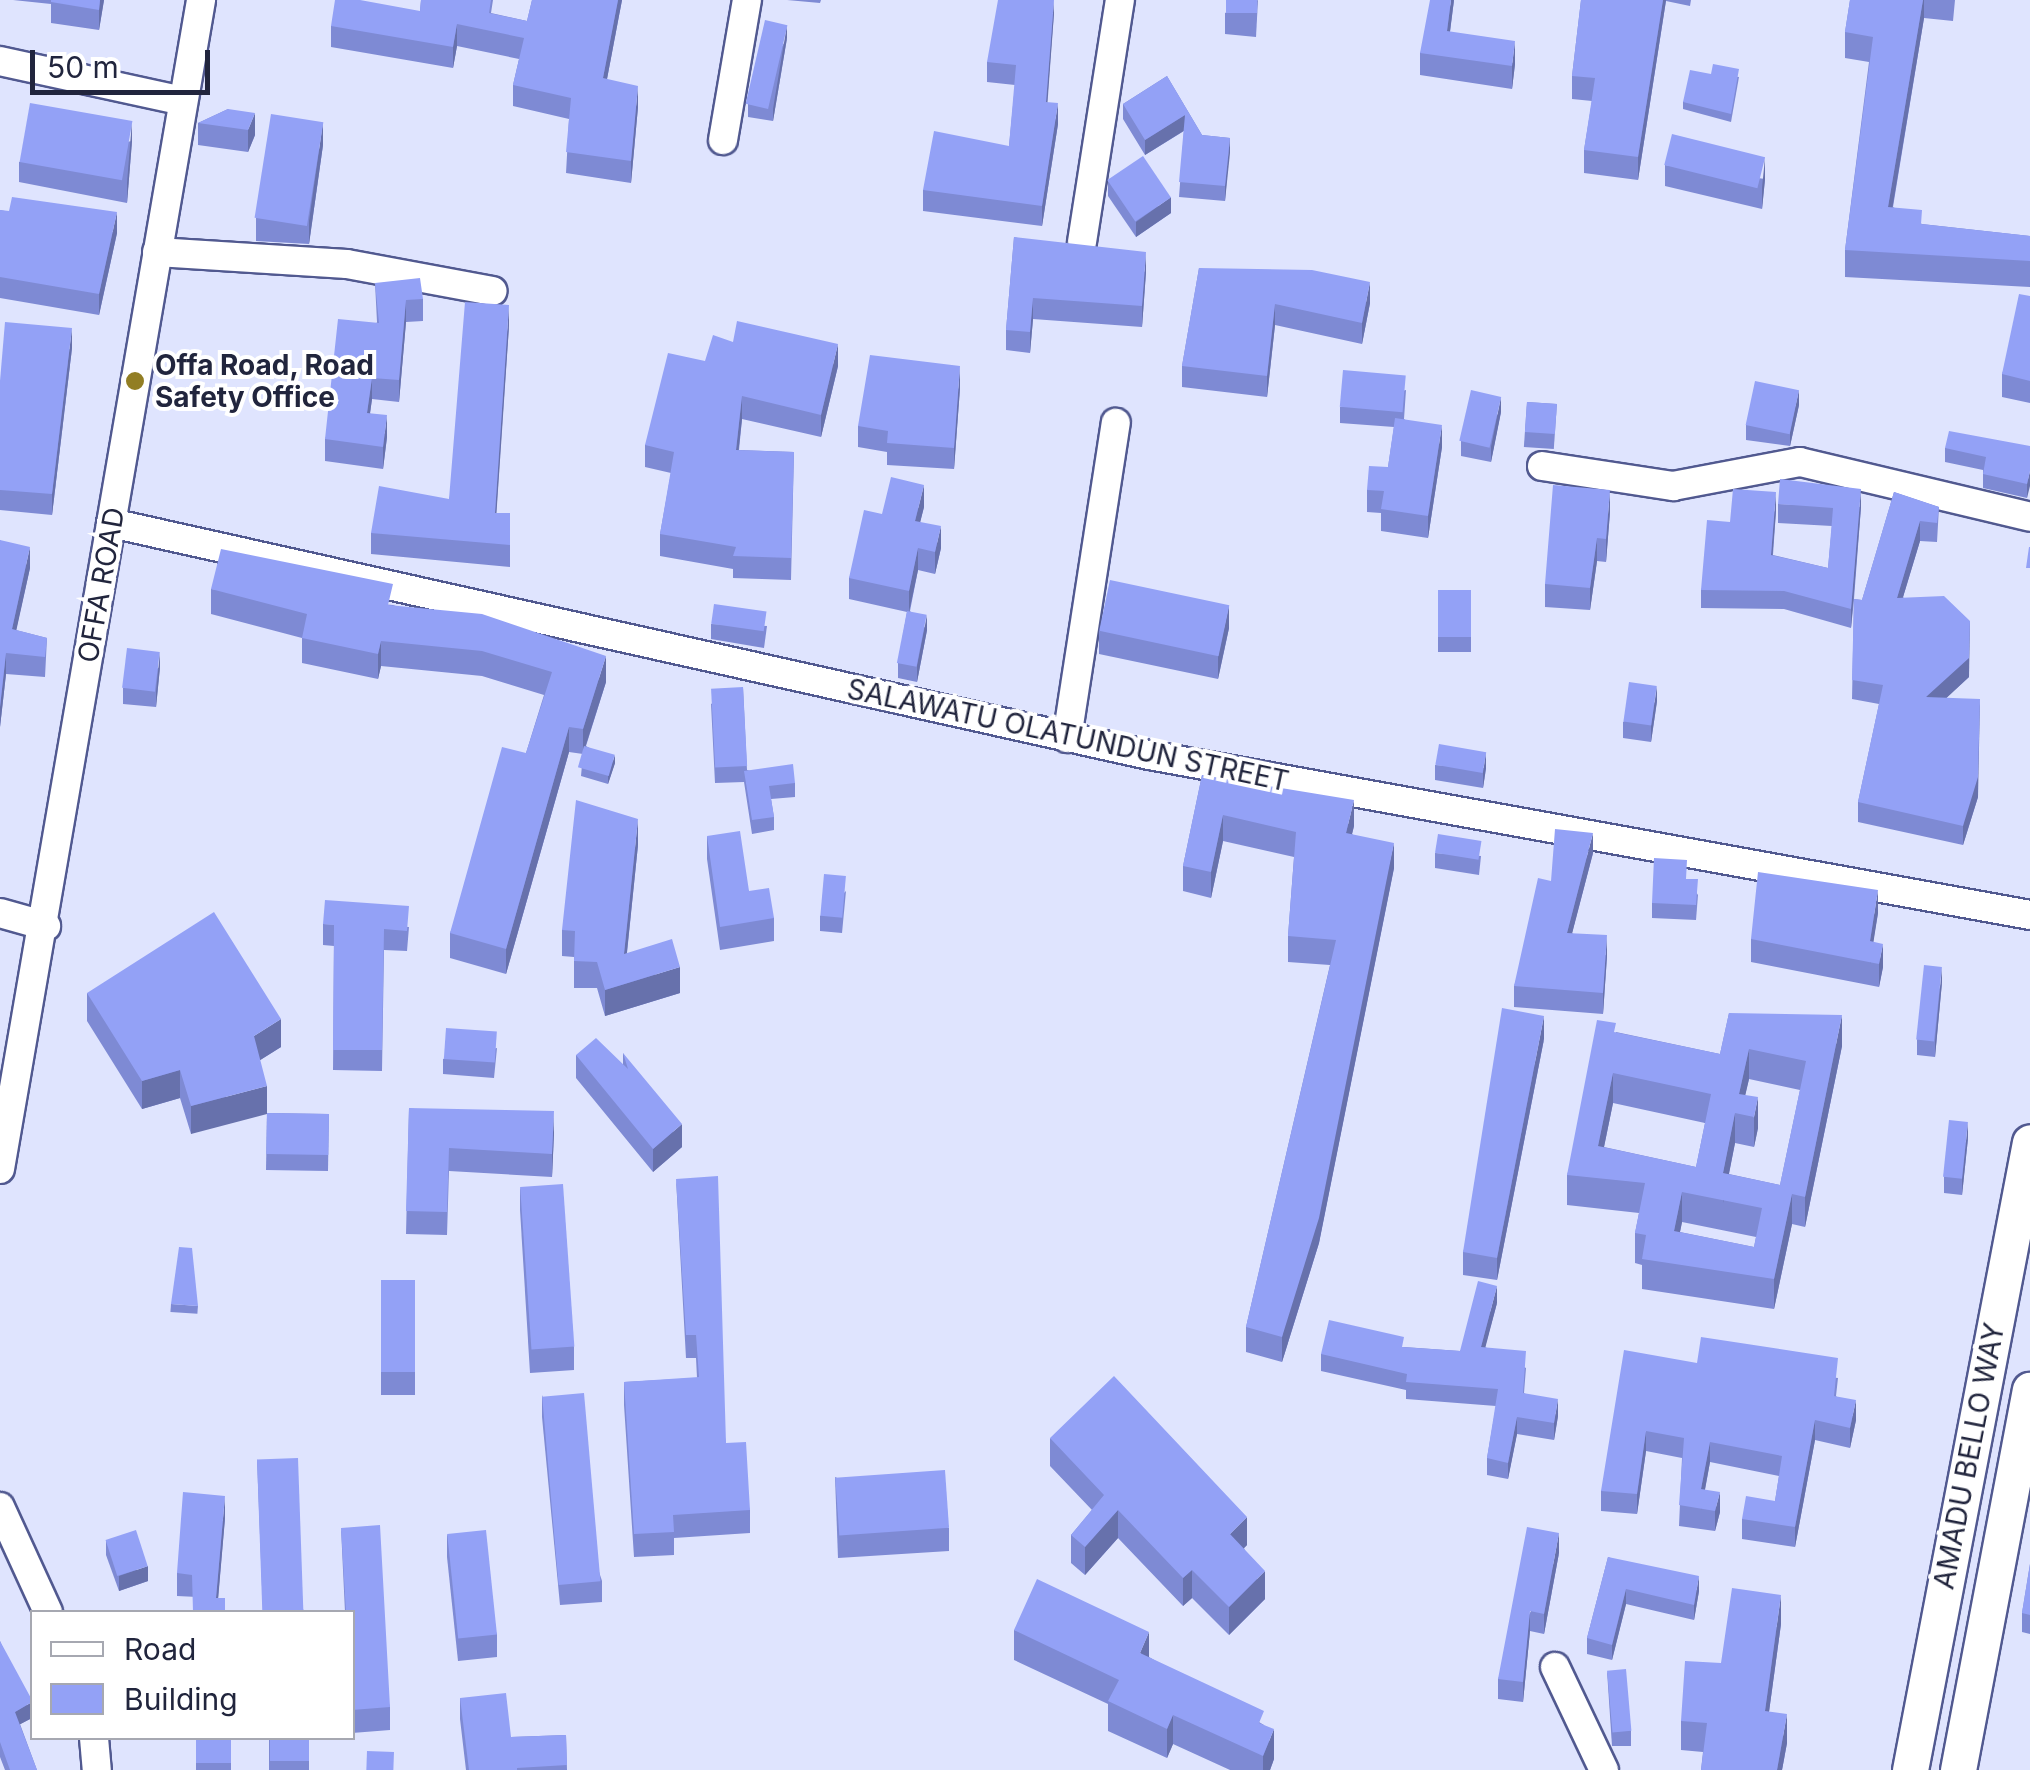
<!DOCTYPE html>
<html>
<head>
<meta charset="utf-8">
<style>
	body { margin:0 }
	#map { position:relative; width:2030px; height:1770px; overflow:hidden; background:#dfe4fe; font-family:Inter,sans-serif }
	div>[style] { position:absolute }
	.roads { filter:drop-shadow(2px 0 #515990) drop-shadow(-2px 0 #515990) drop-shadow(0 2px #515990) drop-shadow(0 -2px #515990) }
	.minor>* { height:28px; margin:-14px; padding:0 14px; transform-origin:14px; border-radius:14px; background:#fff }
	.major>* { height:35px; margin:-17.5px; padding:0 17.5px; transform-origin:17.5px; border-radius:17.5px; background:#fff }
	.wall>* { inset:0; background:#7e8ad4; transform-origin:0 0 }
	.shaded-wall>* { inset:0; background:#6771ac }
	.building>* { inset:0; background:#93a1f6; transform-origin:0 0 }
	.dots>* { width:28px; height:28px; translate:-50% -50%; box-sizing:border-box; border:5px solid #fff; border-radius:50% }
	span { translate:-50% -50%; white-space:nowrap; text-align:center; line-height:1.15; -webkit-text-stroke:8px #fff; paint-order:stroke }
	.poi-label { font-size:28px; color:#21253d; font-weight:700 }
	.left { translate:0 -50%; text-align:left }
	.street-label { font-size:28px; color:#21253d }
	.legend { position:absolute; left:30px; top:1610px; width:325px; height:130px; box-sizing:border-box; background:#fff; border:2px solid #a6a8b1; margin:0; padding:12px 18px; list-style:none; font-size:30px; color:#21253d }
	.legend li { display:flex; align-items:center; gap:20px; height:50px }
	.legend b { width:50px; border:2px solid #a6a8b1 }
	.scale { position:absolute; left:30px; top:50px; width:180px; height:45px; box-sizing:border-box; border:5px solid #21253d; border-top:0; padding-left:12px; font-size:30px; line-height:35px; white-space:nowrap; color:#21253d; -webkit-text-stroke:8px #fff; paint-order:stroke }
</style>
</head>
<body>
<div id="map">
	<div class="roads">
		<div class="minor">
			<div style="left:0;top:61px;width:187px;rotate:12.3deg"></div>
			<div style="left:723px;top:140px;width:142px;rotate:-80.3deg"></div>
			<div style="left:1082px;top:242px;width:245px;rotate:-81.1deg"></div>
			<div style="left:157px;top:252px;width:190px;rotate:3.6deg"></div>
			<div style="left:347px;top:264px;width:148px;rotate:10.5deg"></div>
			<div style="left:1542px;top:466px;width:133px;rotate:8.7deg"></div>
			<div style="left:1673px;top:486px;width:129px;rotate:-10.7deg"></div>
			<div style="left:1800px;top:462px;width:236px;rotate:13.4deg"></div>
			<div style="left:111px;top:523px;width:1064px;rotate:12.6deg"></div>
			<div style="left:1149px;top:755px;width:895px;rotate:10.29deg"></div>
			<div style="left:1067px;top:738px;width:319px;rotate:-81.2deg"></div>
			<div style="left:0;top:913px;width:48px;rotate:15.8deg"></div>
			<div style="left:0;top:1169px;width:1186px;rotate:-80.24deg"></div>
			<div style="left:0;top:1507px;width:115px;rotate:65.4deg"></div>
			<div style="left:1555px;top:1667px;width:114px;rotate:64.6deg"></div>
			<div style="left:94px;top:1738px;width:32px;rotate:85deg"></div>
		</div>
		<div class="major">
			<div style="left:1910px;top:1770px;width:639px;rotate:-79.18deg"></div>
			<div style="left:1958px;top:1770px;width:387px;rotate:-79.3deg"></div>
		</div>
	</div>
	<div class="wall">
		<div style="clip-path:polygon(13px 0,104px 0,99px 30px,51px 23px,51px 4px)"></div>
		<div style="clip-path:polygon(421px 0,493px 0,491px 13px,527px 21px,532px 0,622px 0,607px 79px,638px 107px,631px 183px,566px 173px,569px 119px,513px 106px,513px 85px,519px 59px,457px 46px,453px 68px,331px 47px,331px 26px,420px 11px)"></div>
		<div style="clip-path:polygon(787px 0,821px 0,820px 3px)"></div>
		<div style="clip-path:polygon(1258px 0,1256px 37px,1225px 34px,1225px 13px)"></div>
		<div style="clip-path:polygon(1454px 0,1450px 32px,1515px 64px,1512px 89px,1420px 75px,1420px 53px)"></div>
		<div style="clip-path:polygon(1581px 0,1691px 0,1690px 6px,1666px 1px,1638px 180px,1584px 173px,1584px 150px,1592px 101px,1572px 99px,1572px 76px)"></div>
		<div style="clip-path:polygon(1850px 0,1955px 0,1953px 21px,1924px 18px,1893px 207px,1922px 224px,2030px 236px,2030px 287px,1845px 277px,1845px 250px,1869px 62px,1845px 58px,1845px 32px)"></div>
		<div style="clip-path:polygon(1054px 13px,1047px 102px,1058px 124px,1042px 226px,923px 211px,923px 190px,1009px 146px,1015px 85px,987px 82px,987px 62px)"></div>
		<div style="clip-path:polygon(787px 38px,773px 121px,748px 117px,748px 104px)"></div>
		<div style="clip-path:polygon(1711px 74px,1739px 77px,1731px 122px,1683px 109px,1683px 102px)"></div>
		<div style="clip-path:polygon(1167px 76px,1202px 135px,1230px 138px,1225px 201px,1179px 197px,1184px 131px,1145px 155px,1123px 119px,1123px 104px)"></div>
		<div style="clip-path:polygon(228px 109px,255px 135px,248px 152px,198px 145px,198px 123px)"></div>
		<div style="clip-path:polygon(132px 141px,127px 203px,19px 182px,19px 162px)"></div>
		<div style="clip-path:polygon(323px 145px,309px 244px,256px 241px,256px 218px)"></div>
		<div style="clip-path:polygon(1665px 165px,1765px 179px,1762px 209px,1665px 186px)"></div>
		<div style="clip-path:polygon(1108px 181px,1171px 213px,1136px 237px,1108px 196px)"></div>
		<div style="clip-path:polygon(0 210px,117px 233px,99px 315px,0 298px)"></div>
		<div style="clip-path:polygon(1014px 237px,1146px 272px,1142px 327px,1033px 319px,1030px 353px,1006px 350px,1006px 330px)"></div>
		<div style="clip-path:polygon(1199px 268px,1370px 303px,1362px 344px,1275px 325px,1267px 397px,1182px 387px,1182px 366px)"></div>
		<div style="clip-path:polygon(375px 283px,423px 299px,423px 321px,406px 322px,399px 402px,372px 399px,370px 413px,387px 437px,383px 469px,325px 461px,325px 439px,377px 322px)"></div>
		<div style="clip-path:polygon(2030px 296px,2030px 403px,2002px 397px,2002px 374px)"></div>
		<div style="clip-path:polygon(509px 326px,496px 513px,510px 513px,510px 567px,371px 554px,371px 533px,449px 499px)"></div>
		<div style="clip-path:polygon(733px 342px,838px 366px,821px 437px,742px 419px,739px 450px,794px 452px,791px 580px,733px 578px,733px 569px,660px 556px,660px 534px,671px 473px,645px 467px,645px 445px)"></div>
		<div style="clip-path:polygon(72px 348px,52px 515px,0 510px,0 381px)"></div>
		<div style="clip-path:polygon(960px 388px,954px 469px,887px 465px,887px 452px,858px 447px,858px 426px)"></div>
		<div style="clip-path:polygon(1406px 390px,1404px 419px,1442px 447px,1428px 538px,1381px 531px,1381px 513px,1367px 512px,1367px 490px,1388px 467px,1394px 427px,1340px 423px,1340px 407px)"></div>
		<div style="left:1527px;top:402px;width:30px;height:45px;rotate:4deg"></div>
		<div style="clip-path:polygon(1799px 405px,1790px 446px,1746px 440px,1746px 425px)"></div>
		<div style="clip-path:polygon(1501px 412px,1491px 462px,1461px 456px,1461px 441px)"></div>
		<div style="clip-path:polygon(2030px 446px,2027px 498px,1983px 488px,1983px 470px,1945px 462px,1945px 448px)"></div>
		<div style="clip-path:polygon(1894px 492px,1939px 507px,1937px 542px,1920px 541px,1903px 597px,1969px 677px,1946px 698px,1978px 797px,1963px 845px,1858px 822px,1858px 802px,1879px 704px,1852px 699px,1854px 600px,1851px 628px,1784px 609px,1701px 608px,1701px 590px,1730px 522px,1776px 511px,1773px 555px,1828px 568px,1832px 526px,1778px 523px,1778px 504px,1861px 507px,1854px 599px,1862px 600px)"></div>
		<div style="clip-path:polygon(924px 507px,920px 522px,941px 548px,935px 574px,918px 570px,910px 611px,927px 630px,917px 682px,898px 678px,898px 663px,907px 612px,849px 599px,849px 578px,882px 514px)"></div>
		<div style="clip-path:polygon(1610px 512px,1606px 562px,1597px 561px,1590px 610px,1545px 607px,1545px 584px)"></div>
		<div style="clip-path:polygon(0 540px,30px 568px,16px 630px,47px 638px,45px 677px,6px 674px,0 727px)"></div>
		<div style="clip-path:polygon(211px 589px,393px 605px,606px 682px,586px 746px,615px 763px,608px 784px,581px 776px,583px 754px,569px 752px,506px 974px,450px 958px,450px 933px,526px 753px,544px 695px,482px 676px,381px 666px,378px 679px,302px 663px,302px 638px,211px 614px)"></div>
		<div style="left:1438px;top:590px;width:33px;height:62px"></div>
		<div style="clip-path:polygon(711px 624px,767px 626px,764px 648px,711px 639px)"></div>
		<div style="clip-path:polygon(1229px 628px,1218px 679px,1099px 654px,1099px 631px)"></div>
		<div style="clip-path:polygon(160px 667px,156px 707px,123px 704px,123px 688px)"></div>
		<div style="clip-path:polygon(743px 687px,747px 770px,795px 783px,795px 797px,771px 799px,774px 817px,774px 830px,752px 834px,744px 782px,715px 783px,711px 704px)"></div>
		<div style="clip-path:polygon(1657px 701px,1651px 742px,1623px 738px,1623px 722px)"></div>
		<div style="clip-path:polygon(1435px 765px,1486px 768px,1483px 788px,1435px 780px)"></div>
		<div style="clip-path:polygon(1202px 775px,1354px 826px,1352px 834px,1394px 868px,1319px 1243px,1282px 1362px,1246px 1352px,1246px 1327px,1330px 965px,1288px 962px,1288px 936px,1294px 857px,1223px 841px,1211px 898px,1183px 891px,1183px 866px)"></div>
		<div style="clip-path:polygon(707px 836px,749px 891px,774px 918px,774px 941px,720px 950px,707px 859px)"></div>
		<div style="clip-path:polygon(638px 845px,627px 953px,680px 993px,605px 1016px,597px 988px,574px 988px,574px 957px,562px 956px,562px 930px)"></div>
		<div style="clip-path:polygon(1435px 853px,1481px 856px,1479px 875px,1435px 868px)"></div>
		<div style="clip-path:polygon(1593px 853px,1572px 933px,1607px 956px,1603px 1014px,1514px 1007px,1514px 986px,1551px 881px)"></div>
		<div style="clip-path:polygon(1687px 879px,1698px 895px,1696px 920px,1652px 918px,1652px 903px)"></div>
		<div style="clip-path:polygon(846px 891px,842px 933px,820px 931px,820px 916px)"></div>
		<div style="clip-path:polygon(1878px 913px,1873px 942px,1883px 967px,1879px 987px,1751px 962px,1751px 939px)"></div>
		<div style="clip-path:polygon(323px 924px,409px 927px,407px 951px,384px 950px,382px 1071px,333px 1070px,334px 946px,323px 945px)"></div>
		<div style="clip-path:polygon(1942px 982px,1935px 1057px,1917px 1055px,1917px 1040px)"></div>
		<div style="clip-path:polygon(87px 993px,281px 1047px,260px 1060px,191px 1134px,180px 1098px,142px 1109px,87px 1021px)"></div>
		<div style="clip-path:polygon(evenodd,1729px 1013px,1842px 1046px,1805px 1227px,1792px 1224px,1774px 1309px,1642px 1289px,1642px 1265px,1635px 1263px,1635px 1233px,1639px 1213px,1567px 1205px,1567px 1175px,1616px 1032px,1720px 1054px,1729px 1013px,1749px 1079px,1800px 1090px,1780px 1185px,1729px 1174px,1735px 1143px,1754px 1147px,1758px 1128px,1745px 1095px,1749px 1079px,1729px 1013px,1613px 1103px,1705px 1123px,1696px 1167px,1604px 1147px,1613px 1103px,1729px 1013px,1682px 1222px,1756px 1237px,1754px 1247px,1680px 1232px,1682px 1222px)"></div>
		<div style="clip-path:polygon(1544px 1039px,1497px 1280px,1463px 1275px,1463px 1252px)"></div>
		<div style="clip-path:polygon(497px 1048px,494px 1078px,443px 1074px,443px 1059px)"></div>
		<div style="clip-path:polygon(623px 1053px,682px 1147px,653px 1172px,576px 1078px,576px 1055px,623px 1065px)"></div>
		<div style="clip-path:polygon(409px 1108px,554px 1133px,552px 1177px,449px 1171px,447px 1235px,406px 1234px)"></div>
		<div style="left:267px;top:1113px;width:62px;height:57px;rotate:1deg"></div>
		<div style="clip-path:polygon(1968px 1138px,1962px 1195px,1944px 1193px,1944px 1177px)"></div>
		<div style="clip-path:polygon(676px 1179px,726px 1443px,750px 1510px,750px 1533px,674px 1538px,674px 1555px,634px 1557px,624px 1405px,624px 1382px,697px 1378px,696px 1358px,686px 1358px)"></div>
		<div style="clip-path:polygon(520px 1187px,574px 1347px,574px 1370px,530px 1373px,520px 1210px)"></div>
		<div style="left:381px;top:1280px;width:34px;height:115px"></div>
		<div style="clip-path:polygon(1497px 1303px,1485px 1347px,1526px 1368px,1524px 1393px,1558px 1416px,1554px 1440px,1517px 1434px,1508px 1479px,1487px 1475px,1487px 1458px,1496px 1406px,1406px 1399px,1406px 1390px,1321px 1371px,1321px 1354px,1404px 1347px,1460px 1351px)"></div>
		<div style="left:171px;top:1304px;width:27px;height:8px;rotate:4deg"></div>
		<div style="clip-path:polygon(1697px 1363px,1838px 1378px,1836px 1396px,1856px 1420px,1850px 1448px,1815px 1440px,1795px 1547px,1742px 1539px,1742px 1519px,1775px 1501px,1779px 1476px,1710px 1462px,1705px 1490px,1720px 1512px,1715px 1531px,1679px 1526px,1682px 1458px,1646px 1451px,1637px 1514px,1601px 1511px,1601px 1491px)"></div>
		<div style="clip-path:polygon(542px 1395px,602px 1581px,602px 1602px,560px 1605px,542px 1417px)"></div>
		<div style="clip-path:polygon(1050px 1438px,1247px 1545px,1244px 1548px,1265px 1599px,1229px 1635px,1192px 1598px,1183px 1606px,1118px 1538px,1085px 1575px,1071px 1563px,1071px 1535px,1092px 1510px,1050px 1466px)"></div>
		<div style="clip-path:polygon(257px 1459px,304px 1612px,263px 1612px)"></div>
		<div style="clip-path:polygon(835px 1477px,949px 1528px,949px 1551px,838px 1558px)"></div>
		<div style="clip-path:polygon(225px 1518px,218px 1598px,177px 1596px,177px 1573px)"></div>
		<div style="clip-path:polygon(341px 1528px,390px 1707px,390px 1730px,352px 1733px,352px 1612px,345px 1612px)"></div>
		<div style="clip-path:polygon(447px 1534px,497px 1634px,497px 1657px,458px 1661px,447px 1557px)"></div>
		<div style="clip-path:polygon(106px 1540px,148px 1581px,119px 1591px,106px 1555px)"></div>
		<div style="clip-path:polygon(1559px 1553px,1544px 1634px,1530px 1631px,1523px 1702px,1498px 1699px,1498px 1679px)"></div>
		<div style="clip-path:polygon(1608px 1557px,1699px 1591px,1694px 1620px,1626px 1604px,1612px 1660px,1587px 1654px,1587px 1638px)"></div>
		<div style="clip-path:polygon(2030px 1564px,2030px 1634px,2022px 1632px,2022px 1613px)"></div>
		<div style="clip-path:polygon(1781px 1624px,1769px 1712px,1787px 1743px,1782px 1770px,1701px 1770px,1703px 1752px,1681px 1750px,1681px 1721px,1721px 1663px)"></div>
		<div style="clip-path:polygon(1014px 1630px,1149px 1657px,1264px 1725px,1274px 1759px,1270px 1770px,1230px 1770px,1173px 1744px,1167px 1758px,1108px 1731px,1108px 1704px,1014px 1660px)"></div>
		<div style="clip-path:polygon(0 1641px,32px 1718px,20px 1724px,37px 1770px,5px 1770px,0 1757px)"></div>
		<div style="clip-path:polygon(1607px 1671px,1631px 1731px,1631px 1746px,1612px 1746px)"></div>
		<div style="clip-path:polygon(460px 1698px,511px 1737px,566px 1735px,567px 1770px,466px 1770px,460px 1719px)"></div>
		<div style="left:196px;top:1738px;width:35px;height:32px"></div>
		<div style="left:269px;top:1738px;width:40px;height:32px"></div>
	</div>
	<div class="shaded-wall">
		<div style="clip-path:polygon(100px 0,104px 0,99px 30px,99px 10px)"></div>
		<div style="clip-path:polygon(618px 0,622px 0,603px 100px,603px 78px)"></div>
		<div style="clip-path:polygon(1054px 0,1054px 13px,1046px 123px,1046px 102px)"></div>
		<div style="clip-path:polygon(1451px 0,1454px 0,1447px 54px,1447px 31px)"></div>
		<div style="clip-path:polygon(1663px 0,1666px 0,1638px 180px,1638px 157px)"></div>
		<div style="clip-path:polygon(1923px 0,1924px 0,1924px 18px,1888px 234px,1888px 207px)"></div>
		<div style="clip-path:polygon(457px 24px,457px 46px,453px 68px,453px 47px)"></div>
		<div style="clip-path:polygon(787px 25px,787px 38px,773px 121px,773px 109px)"></div>
		<div style="clip-path:polygon(1515px 41px,1515px 64px,1512px 89px,1512px 66px)"></div>
		<div style="clip-path:polygon(638px 86px,638px 107px,631px 183px,631px 161px)"></div>
		<div style="clip-path:polygon(1058px 103px,1058px 124px,1042px 226px,1042px 206px)"></div>
		<div style="clip-path:polygon(255px 113px,255px 135px,248px 152px,248px 130px)"></div>
		<div style="clip-path:polygon(1185px 115px,1185px 130px,1145px 155px,1145px 140px)"></div>
		<div style="clip-path:polygon(132px 121px,132px 141px,127px 203px,127px 183px)"></div>
		<div style="clip-path:polygon(323px 122px,323px 145px,309px 244px,309px 221px)"></div>
		<div style="clip-path:polygon(1230px 138px,1230px 153px,1225px 201px,1225px 186px)"></div>
		<div style="clip-path:polygon(1765px 158px,1765px 179px,1762px 209px,1762px 188px)"></div>
		<div style="clip-path:polygon(1171px 197px,1171px 213px,1136px 237px,1136px 222px)"></div>
		<div style="clip-path:polygon(117px 212px,117px 233px,99px 315px,99px 294px)"></div>
		<div style="clip-path:polygon(1146px 252px,1146px 272px,1142px 327px,1142px 306px)"></div>
		<div style="clip-path:polygon(1370px 282px,1370px 303px,1362px 344px,1362px 323px)"></div>
		<div style="clip-path:polygon(1033px 298px,1033px 319px,1030px 353px,1030px 332px)"></div>
		<div style="clip-path:polygon(406px 300px,406px 322px,399px 402px,399px 380px)"></div>
		<div style="clip-path:polygon(1275px 304px,1275px 325px,1267px 397px,1267px 376px)"></div>
		<div style="clip-path:polygon(509px 305px,509px 326px,495px 535px,495px 513px)"></div>
		<div style="clip-path:polygon(72px 328px,72px 348px,52px 515px,52px 494px)"></div>
		<div style="clip-path:polygon(838px 344px,838px 366px,821px 437px,821px 415px)"></div>
		<div style="clip-path:polygon(960px 366px,960px 388px,954px 469px,954px 448px)"></div>
		<div style="clip-path:polygon(372px 378px,372px 399px,367px 435px,367px 413px)"></div>
		<div style="clip-path:polygon(1799px 390px,1799px 405px,1790px 446px,1790px 431px)"></div>
		<div style="clip-path:polygon(742px 396px,742px 419px,736px 472px,736px 450px)"></div>
		<div style="clip-path:polygon(1501px 397px,1501px 412px,1491px 462px,1491px 447px)"></div>
		<div style="clip-path:polygon(387px 415px,387px 437px,383px 469px,383px 447px)"></div>
		<div style="clip-path:polygon(1442px 425px,1442px 447px,1428px 538px,1428px 516px)"></div>
		<div style="clip-path:polygon(2030px 471px,2030px 486px,2027px 498px,2027px 484px)"></div>
		<div style="clip-path:polygon(924px 485px,924px 507px,915px 543px,915px 521px)"></div>
		<div style="clip-path:polygon(1861px 489px,1861px 507px,1851px 628px,1851px 609px)"></div>
		<div style="clip-path:polygon(1610px 490px,1610px 512px,1606px 562px,1606px 539px)"></div>
		<div style="clip-path:polygon(1776px 492px,1776px 511px,1771px 573px,1771px 555px)"></div>
		<div style="clip-path:polygon(1920px 521px,1920px 541px,1897px 617px,1897px 598px)"></div>
		<div style="clip-path:polygon(941px 526px,941px 548px,935px 574px,935px 552px)"></div>
		<div style="clip-path:polygon(1597px 538px,1597px 561px,1590px 610px,1590px 588px)"></div>
		<div style="clip-path:polygon(30px 547px,30px 568px,12px 650px,12px 629px)"></div>
		<div style="clip-path:polygon(918px 548px,918px 570px,909px 612px,909px 591px)"></div>
		<div style="clip-path:polygon(1229px 605px,1229px 628px,1218px 679px,1218px 656px)"></div>
		<div style="clip-path:polygon(927px 615px,927px 630px,917px 682px,917px 666px)"></div>
		<div style="clip-path:polygon(1970px 621px,1969px 677px,1926px 717px,1926px 697px)"></div>
		<div style="clip-path:polygon(381px 641px,381px 666px,378px 679px,378px 654px)"></div>
		<div style="clip-path:polygon(160px 652px,160px 667px,156px 707px,156px 692px)"></div>
		<div style="clip-path:polygon(6px 653px,6px 674px,0 727px,0 707px)"></div>
		<div style="clip-path:polygon(606px 656px,606px 682px,583px 754px,583px 729px)"></div>
		<div style="clip-path:polygon(1657px 686px,1657px 701px,1651px 742px,1651px 726px)"></div>
		<div style="clip-path:polygon(1980px 699px,1978px 797px,1963px 845px,1963px 826px)"></div>
		<div style="clip-path:polygon(569px 727px,569px 752px,506px 974px,506px 949px)"></div>
		<div style="clip-path:polygon(1486px 752px,1486px 768px,1483px 788px,1483px 773px)"></div>
		<div style="clip-path:polygon(615px 755px,615px 763px,608px 784px,608px 776px)"></div>
		<div style="clip-path:polygon(1354px 800px,1354px 826px,1346px 858px,1346px 833px)"></div>
		<div style="clip-path:polygon(1223px 815px,1223px 841px,1211px 898px,1211px 872px)"></div>
		<div style="clip-path:polygon(638px 819px,638px 845px,624px 980px,624px 954px)"></div>
		<div style="clip-path:polygon(1593px 833px,1593px 853px,1567px 953px,1567px 933px)"></div>
		<div style="clip-path:polygon(1394px 843px,1394px 868px,1319px 1243px,1282px 1362px,1282px 1337px)"></div>
		<div style="clip-path:polygon(1878px 890px,1878px 913px,1870px 964px,1870px 941px)"></div>
		<div style="clip-path:polygon(1607px 935px,1607px 956px,1603px 1014px,1603px 993px)"></div>
		<div style="clip-path:polygon(1883px 944px,1883px 967px,1879px 987px,1879px 964px)"></div>
		<div style="clip-path:polygon(680px 967px,680px 993px,605px 1016px,605px 990px)"></div>
		<div style="clip-path:polygon(1942px 967px,1942px 982px,1935px 1057px,1935px 1042px)"></div>
		<div style="clip-path:polygon(1842px 1015px,1842px 1046px,1805px 1227px,1805px 1197px)"></div>
		<div style="clip-path:polygon(1544px 1016px,1544px 1039px,1497px 1280px,1497px 1258px)"></div>
		<div style="clip-path:polygon(281px 1019px,281px 1047px,254px 1064px,254px 1036px)"></div>
		<div style="clip-path:polygon(1749px 1049px,1749px 1079px,1741px 1114px,1739px 1094px)"></div>
		<div style="clip-path:polygon(180px 1070px,180px 1098px,142px 1109px,142px 1081px)"></div>
		<div style="clip-path:polygon(1613px 1073px,1613px 1103px,1598px 1176px,1598px 1146px)"></div>
		<div style="clip-path:polygon(267px 1086px,267px 1114px,191px 1134px,191px 1106px)"></div>
		<div style="clip-path:polygon(1758px 1097px,1758px 1128px,1754px 1147px,1754px 1117px)"></div>
		<div style="clip-path:polygon(554px 1111px,554px 1133px,552px 1177px,552px 1154px)"></div>
		<div style="clip-path:polygon(1735px 1113px,1735px 1143px,1723px 1203px,1723px 1173px)"></div>
		<div style="clip-path:polygon(1968px 1122px,1968px 1138px,1962px 1195px,1962px 1180px)"></div>
		<div style="clip-path:polygon(682px 1124px,682px 1147px,653px 1172px,653px 1149px)"></div>
		<div style="clip-path:polygon(1682px 1192px,1682px 1222px,1674px 1261px,1674px 1231px)"></div>
		<div style="clip-path:polygon(1792px 1194px,1792px 1224px,1774px 1309px,1774px 1279px)"></div>
		<div style="clip-path:polygon(1497px 1286px,1497px 1303px,1481px 1364px,1481px 1347px)"></div>
		<div style="clip-path:polygon(1558px 1399px,1558px 1416px,1554px 1440px,1554px 1423px)"></div>
		<div style="clip-path:polygon(1856px 1400px,1856px 1420px,1850px 1448px,1850px 1428px)"></div>
		<div style="clip-path:polygon(1517px 1417px,1517px 1434px,1508px 1479px,1508px 1463px)"></div>
		<div style="clip-path:polygon(1815px 1420px,1815px 1440px,1795px 1547px,1795px 1527px)"></div>
		<div style="clip-path:polygon(1646px 1431px,1646px 1451px,1637px 1514px,1637px 1494px)"></div>
		<div style="clip-path:polygon(1710px 1442px,1710px 1462px,1701px 1510px,1701px 1489px)"></div>
		<div style="clip-path:polygon(1720px 1492px,1720px 1512px,1715px 1531px,1715px 1511px)"></div>
		<div style="clip-path:polygon(225px 1496px,225px 1518px,217px 1612px,216px 1598px)"></div>
		<div style="clip-path:polygon(1118px 1510px,1118px 1538px,1085px 1575px,1085px 1547px)"></div>
		<div style="clip-path:polygon(1247px 1517px,1247px 1545px,1230px 1562px,1230px 1534px)"></div>
		<div style="clip-path:polygon(1559px 1533px,1559px 1553px,1544px 1634px,1544px 1614px)"></div>
		<div style="clip-path:polygon(148px 1566px,148px 1581px,119px 1591px,119px 1576px)"></div>
		<div style="clip-path:polygon(1192px 1570px,1192px 1598px,1183px 1606px,1183px 1578px)"></div>
		<div style="clip-path:polygon(1265px 1571px,1265px 1599px,1229px 1635px,1229px 1607px)"></div>
		<div style="clip-path:polygon(1699px 1576px,1699px 1591px,1694px 1620px,1694px 1605px)"></div>
		<div style="clip-path:polygon(1626px 1589px,1626px 1604px,1612px 1660px,1612px 1645px)"></div>
		<div style="clip-path:polygon(1781px 1595px,1781px 1624px,1765px 1741px,1765px 1711px)"></div>
		<div style="clip-path:polygon(1530px 1611px,1530px 1631px,1523px 1702px,1523px 1682px)"></div>
		<div style="clip-path:polygon(1149px 1632px,1149px 1662px,1140px 1653px)"></div>
		<div style="clip-path:polygon(32px 1702px,32px 1718px,15px 1727px,15px 1712px)"></div>
		<div style="clip-path:polygon(1787px 1714px,1787px 1743px,1782px 1770px,1777px 1770px)"></div>
		<div style="clip-path:polygon(1173px 1715px,1173px 1744px,1167px 1758px,1167px 1729px)"></div>
		<div style="clip-path:polygon(1274px 1729px,1274px 1759px,1270px 1770px,1263px 1770px,1263px 1756px)"></div>
	</div>
	<div class="building">
		<div style="clip-path:polygon(51px 0,100px 0,99px 10px,51px 2px)"></div>
		<div style="clip-path:polygon(335px 0,360px 0,420px 11px,421px 0,491px 0,489px 13px,527px 21px,532px 0,618px 0,603px 78px,638px 86px,631px 161px,566px 152px,571px 98px,513px 85px,524px 38px,457px 24px,453px 47px,331px 26px)"></div>
		<div style="clip-path:polygon(998px 0,1054px 0,1046px 102px,1058px 103px,1042px 206px,923px 190px,934px 131px,1009px 146px,1016px 65px,987px 62px)"></div>
		<div style="left:1226px;top:0;width:31px;height:13px"></div>
		<div style="clip-path:polygon(1430px 0,1451px 0,1447px 31px,1515px 41px,1512px 66px,1420px 53px)"></div>
		<div style="clip-path:polygon(1581px 0,1663px 0,1638px 157px,1584px 150px,1595px 78px,1572px 76px)"></div>
		<div style="clip-path:polygon(1850px 0,1923px 0,1888px 207px,1922px 210px,1921px 224px,2030px 236px,2030px 261px,1845px 250px,1873px 37px,1845px 32px)"></div>
		<div style="left:765px;top:20px;width:23px;height:86px;rotate:13deg"></div>
		<div style="clip-path:polygon(1713px 64px,1739px 69px,1731px 114px,1683px 102px,1690px 70px,1711px 74px)"></div>
		<div style="clip-path:polygon(1167px 76px,1202px 135px,1230px 138px,1225px 186px,1179px 182px,1185px 115px,1145px 140px,1123px 104px)"></div>
		<div style="left:30px;top:103px;width:104px;height:60px;rotate:10deg"></div>
		<div style="clip-path:polygon(228px 109px,255px 113px,248px 130px,198px 123px)"></div>
		<div style="left:271px;top:114px;width:53px;height:105px;rotate:9deg"></div>
		<div style="left:1672px;top:134px;width:96px;height:32px;rotate:14deg"></div>
		<div style="left:1143px;top:156px;width:50px;height:43px;rotate:56deg"></div>
		<div style="clip-path:polygon(12px 197px,117px 212px,99px 294px,0 277px,0 210px,9px 211px)"></div>
		<div style="clip-path:polygon(1014px 237px,1146px 252px,1142px 306px,1033px 298px,1030px 332px,1006px 330px)"></div>
		<div style="clip-path:polygon(1199px 268px,1312px 270px,1370px 282px,1362px 323px,1275px 304px,1267px 376px,1182px 366px)"></div>
		<div style="clip-path:polygon(420px 278px,423px 299px,406px 300px,399px 380px,372px 378px,367px 413px,387px 415px,383px 447px,325px 439px,338px 319px,379px 323px,375px 283px)"></div>
		<div style="clip-path:polygon(2019px 294px,2030px 296px,2030px 381px,2002px 374px)"></div>
		<div style="clip-path:polygon(465px 302px,509px 305px,495px 513px,510px 513px,510px 545px,371px 533px,379px 486px,449px 499px)"></div>
		<div style="clip-path:polygon(737px 321px,838px 344px,821px 415px,742px 396px,736px 450px,794px 452px,791px 558px,733px 556px,736px 547px,660px 534px,674px 452px,645px 445px,668px 353px,705px 361px,713px 335px,733px 342px)"></div>
		<div style="clip-path:polygon(5px 322px,72px 328px,52px 494px,0 490px,0 381px)"></div>
		<div style="clip-path:polygon(870px 355px,960px 366px,954px 448px,887px 443px,888px 431px,858px 426px)"></div>
		<div style="left:1343px;top:370px;width:63px;height:37px;rotate:5deg"></div>
		<div style="left:1755px;top:381px;width:45px;height:45px;rotate:12deg"></div>
		<div style="left:1471px;top:390px;width:31px;height:52px;rotate:13deg"></div>
		<div style="left:1527px;top:402px;width:30px;height:30px;rotate:4deg"></div>
		<div style="clip-path:polygon(1395px 418px,1442px 425px,1428px 516px,1381px 509px,1384px 491px,1367px 490px,1369px 466px,1388px 467px)"></div>
		<div style="clip-path:polygon(1949px 431px,2030px 446px,2030px 471px,2027px 484px,1983px 474px,1986px 457px,1945px 448px)"></div>
		<div style="clip-path:polygon(891px 477px,924px 485px,915px 521px,941px 526px,935px 552px,918px 548px,909px 591px,849px 578px,864px 510px,882px 514px)"></div>
		<div style="clip-path:polygon(1780px 479px,1861px 489px,1851px 609px,1784px 591px,1701px 590px,1707px 520px,1730px 522px,1733px 489px,1776px 492px,1771px 555px,1828px 568px,1833px 508px,1778px 504px)"></div>
		<div style="clip-path:polygon(1553px 485px,1610px 490px,1606px 539px,1597px 538px,1590px 588px,1545px 584px)"></div>
		<div style="clip-path:polygon(1894px 492px,1939px 507px,1937px 523px,1920px 521px,1897px 598px,1944px 596px,1970px 621px,1969px 658px,1926px 697px,1980px 699px,1978px 777px,1963px 826px,1858px 802px,1883px 685px,1852px 680px,1854px 599px,1862px 600px)"></div>
		<div style="clip-path:polygon(0 540px,30px 547px,12px 629px,47px 638px,45px 657px,6px 653px,0 707px)"></div>
		<div style="clip-path:polygon(2029px 547px,2030px 547px,2030px 568px,2026px 568px)"></div>
		<div style="clip-path:polygon(221px 549px,393px 584px,388px 605px,482px 614px,606px 656px,583px 729px,569px 727px,506px 949px,450px 933px,502px 747px,526px 753px,552px 672px,482px 651px,381px 641px,378px 654px,302px 638px,307px 614px,211px 589px)"></div>
		<div style="left:1110px;top:580px;width:122px;height:52px;rotate:12deg"></div>
		<div style="left:1438px;top:590px;width:33px;height:47px"></div>
		<div style="left:714px;top:604px;width:53px;height:20px;rotate:8deg"></div>
		<div style="left:907px;top:611px;width:20px;height:53px;rotate:11deg"></div>
		<div style="left:127px;top:648px;width:33px;height:40px;rotate:7deg"></div>
		<div style="left:1629px;top:682px;width:28px;height:40px;rotate:8deg"></div>
		<div style="left:743px;top:687px;width:79px;height:32px;rotate:87deg"></div>
		<div style="left:1439px;top:744px;width:48px;height:21px;rotate:10deg"></div>
		<div style="left:584px;top:746px;width:32px;height:22px;rotate:16deg"></div>
		<div style="clip-path:polygon(793px 764px,795px 783px,769px 786px,774px 817px,752px 820px,744px 771px)"></div>
		<div style="clip-path:polygon(1202px 775px,1354px 800px,1346px 833px,1394px 843px,1319px 1218px,1282px 1337px,1246px 1327px,1336px 940px,1288px 936px,1296px 832px,1223px 815px,1211px 872px,1183px 866px)"></div>
		<div style="clip-path:polygon(576px 800px,638px 819px,624px 954px,672px 939px,680px 967px,605px 990px,597px 962px,574px 961px,575px 931px,562px 930px)"></div>
		<div style="clip-path:polygon(1555px 829px,1593px 833px,1567px 933px,1607px 935px,1603px 993px,1514px 986px,1538px 878px,1551px 881px)"></div>
		<div style="clip-path:polygon(740px 831px,749px 891px,769px 888px,774px 918px,720px 927px,707px 836px)"></div>
		<div style="left:1438px;top:834px;width:44px;height:19px;rotate:9deg"></div>
		<div style="clip-path:polygon(1654px 858px,1687px 860px,1686px 879px,1698px 879px,1696px 905px,1652px 903px)"></div>
		<div style="clip-path:polygon(1758px 872px,1878px 890px,1870px 941px,1883px 944px,1879px 964px,1751px 939px)"></div>
		<div style="left:824px;top:874px;width:22px;height:42px;rotate:5deg"></div>
		<div style="clip-path:polygon(325px 900px,409px 906px,407px 931px,384px 929px,382px 1050px,333px 1050px,334px 925px,323px 924px)"></div>
		<div style="clip-path:polygon(214px 912px,281px 1019px,254px 1036px,267px 1086px,191px 1106px,180px 1070px,142px 1081px,87px 993px)"></div>
		<div style="left:1924px;top:965px;width:18px;height:75px;rotate:6deg"></div>
		<div style="clip-path:polygon(1502px 1008px,1544px 1016px,1497px 1258px,1463px 1252px)"></div>
		<div style="clip-path:polygon(evenodd,1729px 1013px,1842px 1015px,1805px 1197px,1792px 1194px,1774px 1279px,1642px 1259px,1646px 1235px,1635px 1233px,1645px 1183px,1567px 1175px,1597px 1020px,1616px 1023px,1614px 1032px,1720px 1054px,1729px 1013px,1749px 1049px,1806px 1061px,1780px 1185px,1723px 1173px,1735px 1113px,1754px 1117px,1758px 1097px,1739px 1094px,1749px 1049px,1729px 1013px,1613px 1073px,1711px 1094px,1696px 1167px,1598px 1146px,1613px 1073px,1729px 1013px,1682px 1192px,1762px 1208px,1754px 1247px,1674px 1231px,1682px 1192px)"></div>
		<div style="left:446px;top:1028px;width:51px;height:31px;rotate:4deg"></div>
		<div style="clip-path:polygon(596px 1038px,628px 1069px,623px 1053px,682px 1124px,653px 1149px,576px 1055px)"></div>
		<div style="clip-path:polygon(409px 1108px,554px 1111px,552px 1154px,449px 1148px,447px 1212px,406px 1211px)"></div>
		<div style="left:267px;top:1113px;width:62px;height:41px;rotate:1deg"></div>
		<div style="left:1949px;top:1120px;width:19px;height:57px;rotate:6deg"></div>
		<div style="clip-path:polygon(718px 1176px,726px 1443px,746px 1442px,750px 1510px,673px 1515px,674px 1532px,634px 1534px,624px 1382px,699px 1377px,696px 1335px,686px 1335px,676px 1179px)"></div>
		<div style="left:563px;top:1184px;width:163px;height:43px;rotate:86deg"></div>
		<div style="clip-path:polygon(179px 1247px,192px 1248px,198px 1306px,171px 1304px)"></div>
		<div style="left:381px;top:1280px;width:34px;height:92px"></div>
		<div style="clip-path:polygon(1478px 1281px,1497px 1286px,1481px 1347px,1526px 1351px,1523px 1393px,1558px 1399px,1554px 1423px,1517px 1417px,1508px 1463px,1487px 1458px,1498px 1389px,1406px 1382px,1407px 1374px,1321px 1354px,1329px 1320px,1404px 1337px,1402px 1347px,1460px 1351px)"></div>
		<div style="clip-path:polygon(1701px 1337px,1838px 1358px,1834px 1396px,1856px 1400px,1850px 1428px,1815px 1420px,1795px 1527px,1742px 1519px,1746px 1496px,1775px 1501px,1782px 1456px,1710px 1442px,1701px 1489px,1720px 1492px,1715px 1511px,1679px 1505px,1684px 1438px,1646px 1431px,1637px 1494px,1601px 1491px,1624px 1350px,1697px 1363px)"></div>
		<div style="clip-path:polygon(1114px 1376px,1247px 1517px,1230px 1534px,1265px 1571px,1229px 1607px,1192px 1570px,1183px 1578px,1118px 1510px,1085px 1547px,1071px 1535px,1104px 1495px,1050px 1438px)"></div>
		<div style="left:584px;top:1393px;width:189px;height:42px;rotate:85deg"></div>
		<div style="left:298px;top:1458px;width:154px;height:41px;rotate:88deg"></div>
		<div style="left:945px;top:1470px;width:58px;height:110px;rotate:86deg"></div>
		<div style="clip-path:polygon(183px 1492px,225px 1496px,216px 1598px,225px 1598px,225px 1612px,193px 1612px,192px 1575px,177px 1573px)"></div>
		<div style="clip-path:polygon(380px 1525px,390px 1707px,352px 1710px,352px 1612px,346px 1612px,341px 1528px)"></div>
		<div style="clip-path:polygon(1527px 1527px,1559px 1533px,1544px 1614px,1530px 1611px,1523px 1682px,1498px 1679px)"></div>
		<div style="left:136px;top:1530px;width:38px;height:32px;rotate:72deg"></div>
		<div style="left:486px;top:1530px;width:105px;height:39px;rotate:84deg"></div>
		<div style="clip-path:polygon(1608px 1557px,1699px 1576px,1694px 1605px,1626px 1589px,1612px 1645px,1587px 1638px)"></div>
		<div style="clip-path:polygon(2030px 1564px,2030px 1615px,2022px 1613px)"></div>
		<div style="clip-path:polygon(1037px 1579px,1149px 1632px,1140px 1653px,1264px 1711px,1259px 1723px,1274px 1729px,1263px 1756px,1173px 1715px,1167px 1729px,1108px 1701px,1119px 1680px,1014px 1630px)"></div>
		<div style="clip-path:polygon(1732px 1588px,1781px 1595px,1765px 1711px,1787px 1714px,1777px 1770px,1701px 1770px,1707px 1723px,1681px 1721px,1685px 1661px,1721px 1663px)"></div>
		<div style="clip-path:polygon(0 1641px,32px 1700px,32px 1702px,15px 1712px,37px 1770px,10px 1770px,0 1742px)"></div>
		<div style="left:1626px;top:1669px;width:62px;height:19px;rotate:85deg"></div>
		<div style="clip-path:polygon(506px 1693px,511px 1737px,566px 1735px,567px 1765px,517px 1768px,517px 1770px,469px 1770px,460px 1698px)"></div>
		<div style="left:196px;top:1738px;width:35px;height:25px"></div>
		<div style="left:270px;top:1738px;width:39px;height:23px"></div>
		<div style="left:367px;top:1751px;width:27px;height:19px;rotate:2deg"></div>
	</div>
	<div class="dots">
		<div style="left:135px;top:381px;background:#927e24"></div>
	</div>
	<div class="poi-label">
		<span class="left" style="left:155px;top:381px">Offa Road, Road<br>Safety Office</span>
	</div>
	<div class="street-label">
		<span style="left:101px;top:585px;rotate:-80deg">OFFA ROAD</span>
		<span style="left:1068px;top:735px;rotate:12deg">SALAWATU OLATUNDUN STREET</span>
		<span style="left:1969px;top:1456px;rotate:-79deg">AMADU BELLO WAY</span>
	</div>
	<ul class="legend">
	<li><b style="height:12px;background:#fff"></b>Road</li>
	<li><b style="height:28px;background:#93a1f6"></b>Building</li>
	</ul>
	<div class="scale">50 m</div>
</div>
</body>
</html>
